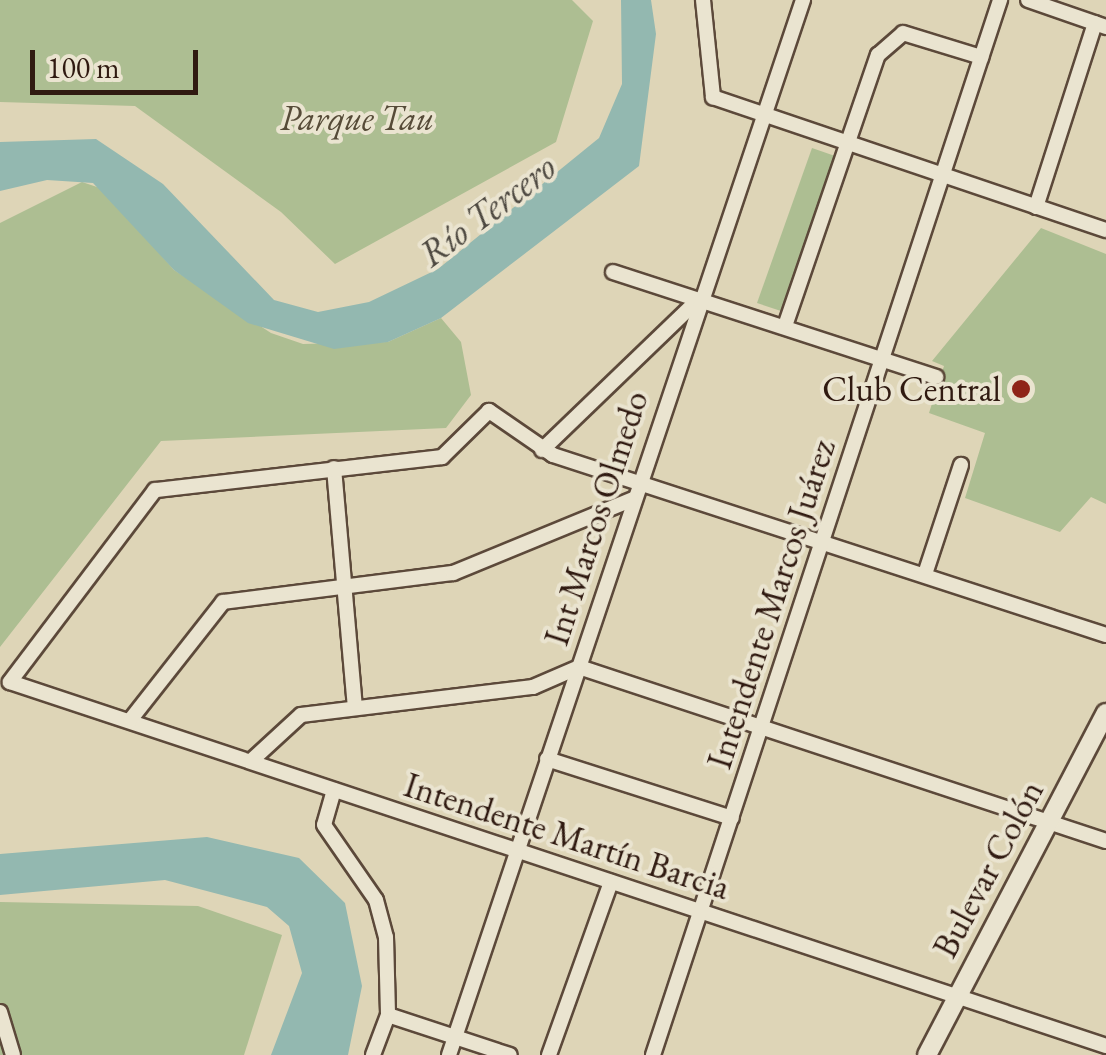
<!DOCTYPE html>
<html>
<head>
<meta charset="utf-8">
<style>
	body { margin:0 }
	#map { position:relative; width:1106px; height:1055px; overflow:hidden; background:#ded5b7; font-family:"EB Garamond",serif }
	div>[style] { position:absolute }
	.green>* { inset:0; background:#adbe92 }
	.water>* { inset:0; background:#93b8b0 }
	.roads { filter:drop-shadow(2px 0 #5c493a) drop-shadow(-2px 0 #5c493a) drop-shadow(0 2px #5c493a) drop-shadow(0 -2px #5c493a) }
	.minor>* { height:14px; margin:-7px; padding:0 7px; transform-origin:7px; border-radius:7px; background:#eae4d0 }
	.secondary>* { height:18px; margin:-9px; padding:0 9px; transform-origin:9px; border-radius:9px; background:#eae4d0 }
	.dots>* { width:28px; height:28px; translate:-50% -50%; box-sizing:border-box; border:5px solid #eae4d0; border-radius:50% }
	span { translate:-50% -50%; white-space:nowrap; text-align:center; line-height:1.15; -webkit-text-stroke:8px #eae4d0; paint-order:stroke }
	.park-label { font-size:35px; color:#564b38; font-style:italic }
	.poi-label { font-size:35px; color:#301a11 }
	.right { translate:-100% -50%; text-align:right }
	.street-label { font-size:35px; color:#301a11 }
	.water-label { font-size:38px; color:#4e4941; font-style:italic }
	.scale { position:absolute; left:30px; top:50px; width:168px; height:45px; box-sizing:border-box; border:5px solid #301a11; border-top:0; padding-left:12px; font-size:30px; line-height:35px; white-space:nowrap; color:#301a11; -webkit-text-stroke:8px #eae4d0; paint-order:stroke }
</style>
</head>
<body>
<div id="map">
	<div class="green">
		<div style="clip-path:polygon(0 0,572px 0,593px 21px,556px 142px,335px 264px,281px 212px,135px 106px,0 102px)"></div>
		<div style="clip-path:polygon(812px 148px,835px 156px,784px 312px,757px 303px)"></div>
		<div style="clip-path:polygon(82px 182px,103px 189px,174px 270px,271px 333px,303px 344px,388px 342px,441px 318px,461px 342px,471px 395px,446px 428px,161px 441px,0 647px,0 223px)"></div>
		<div style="clip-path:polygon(1041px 228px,1106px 254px,1106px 504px,1091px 497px,1060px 532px,965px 498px,985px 433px,929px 413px,944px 366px,932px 361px)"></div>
		<div style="clip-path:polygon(0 902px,198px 906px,282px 935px,244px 1055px,0 1055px)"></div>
	</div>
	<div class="water">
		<div style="clip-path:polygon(621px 0,651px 0,656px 34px,639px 166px,441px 318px,388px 342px,334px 349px,248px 323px,174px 270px,93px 183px,47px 180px,0 191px,0 142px,96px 139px,163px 184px,274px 300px,318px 312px,369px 302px,438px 269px,599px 138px,622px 84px)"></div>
		<div style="clip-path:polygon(207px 837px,299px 858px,345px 903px,362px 986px,348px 1055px,271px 1055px,302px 973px,289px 926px,267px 907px,165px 880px,0 895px,0 854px)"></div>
	</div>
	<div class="roads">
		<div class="minor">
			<div style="left:703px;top:0;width:98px;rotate:84.1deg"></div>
			<div style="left:713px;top:97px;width:415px;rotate:18.7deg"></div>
			<div style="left:1028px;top:0;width:83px;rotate:19.1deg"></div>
			<div style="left:1036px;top:207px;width:193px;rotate:-72.2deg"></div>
			<div style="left:613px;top:272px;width:340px;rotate:18deg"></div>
			<div style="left:785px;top:326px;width:287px;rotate:-71.1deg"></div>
			<div style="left:878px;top:55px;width:33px;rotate:-41deg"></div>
			<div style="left:903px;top:33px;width:82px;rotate:17.1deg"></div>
			<div style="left:542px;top:450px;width:214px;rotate:-43.9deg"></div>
			<div style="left:334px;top:468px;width:240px;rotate:85deg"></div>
			<div style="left:925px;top:574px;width:115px;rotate:-71.7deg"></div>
			<div style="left:1106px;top:635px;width:582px;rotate:-161.97deg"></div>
			<div style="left:553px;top:455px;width:78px;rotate:-145.5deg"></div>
			<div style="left:489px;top:411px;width:66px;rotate:135.6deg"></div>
			<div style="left:442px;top:457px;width:289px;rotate:173.4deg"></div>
			<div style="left:155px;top:490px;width:241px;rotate:127.1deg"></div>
			<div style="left:10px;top:682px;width:1155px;rotate:18.37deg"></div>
			<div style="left:131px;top:719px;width:149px;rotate:-51.8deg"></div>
			<div style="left:223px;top:602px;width:232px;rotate:-7.2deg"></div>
			<div style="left:453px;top:573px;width:195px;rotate:-22.3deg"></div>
			<div style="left:547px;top:759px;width:194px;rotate:17.7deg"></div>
			<div style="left:251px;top:761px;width:68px;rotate:-42.6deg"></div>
			<div style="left:301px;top:715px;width:234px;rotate:-6.9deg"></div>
			<div style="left:533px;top:687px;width:50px;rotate:-23.5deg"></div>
			<div style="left:579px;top:667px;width:555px;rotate:18.27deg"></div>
			<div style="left:334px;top:790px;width:36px;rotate:106deg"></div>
			<div style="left:324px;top:825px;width:91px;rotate:55.3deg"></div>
			<div style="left:376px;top:900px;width:38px;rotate:75deg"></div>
			<div style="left:386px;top:937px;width:78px;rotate:88.5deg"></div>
			<div style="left:388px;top:1015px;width:43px;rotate:110.6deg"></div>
			<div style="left:0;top:1012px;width:45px;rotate:73.2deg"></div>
			<div style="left:388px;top:1015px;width:128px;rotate:18.2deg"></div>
			<div style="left:449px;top:1055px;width:1113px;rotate:-71.45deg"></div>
			<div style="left:549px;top:1055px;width:184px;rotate:-70.3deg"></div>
			<div style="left:653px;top:1055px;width:1111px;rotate:-71.79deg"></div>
		</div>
		<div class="secondary">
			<div style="left:927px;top:1055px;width:386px;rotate:-62.4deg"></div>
		</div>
	</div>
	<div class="dots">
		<div style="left:1021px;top:389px;background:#8f2418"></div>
	</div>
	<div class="park-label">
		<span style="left:357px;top:118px">Parque Tau</span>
	</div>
	<div class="poi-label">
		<span class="right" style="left:1001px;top:389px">Club Central</span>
	</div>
	<div class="street-label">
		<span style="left:596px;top:518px;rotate:-72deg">Int Marcos Olmedo</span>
		<span style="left:771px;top:604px;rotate:-72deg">Intendente Marcos Juárez</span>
		<span style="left:567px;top:836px;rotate:18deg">Intendente Martín Barcia</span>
		<span style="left:988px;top:869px;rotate:-62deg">Bulevar Colón</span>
	</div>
	<div class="water-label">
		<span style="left:487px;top:210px;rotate:-37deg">Río Tercero</span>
	</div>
	<div class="scale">100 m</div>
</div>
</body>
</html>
